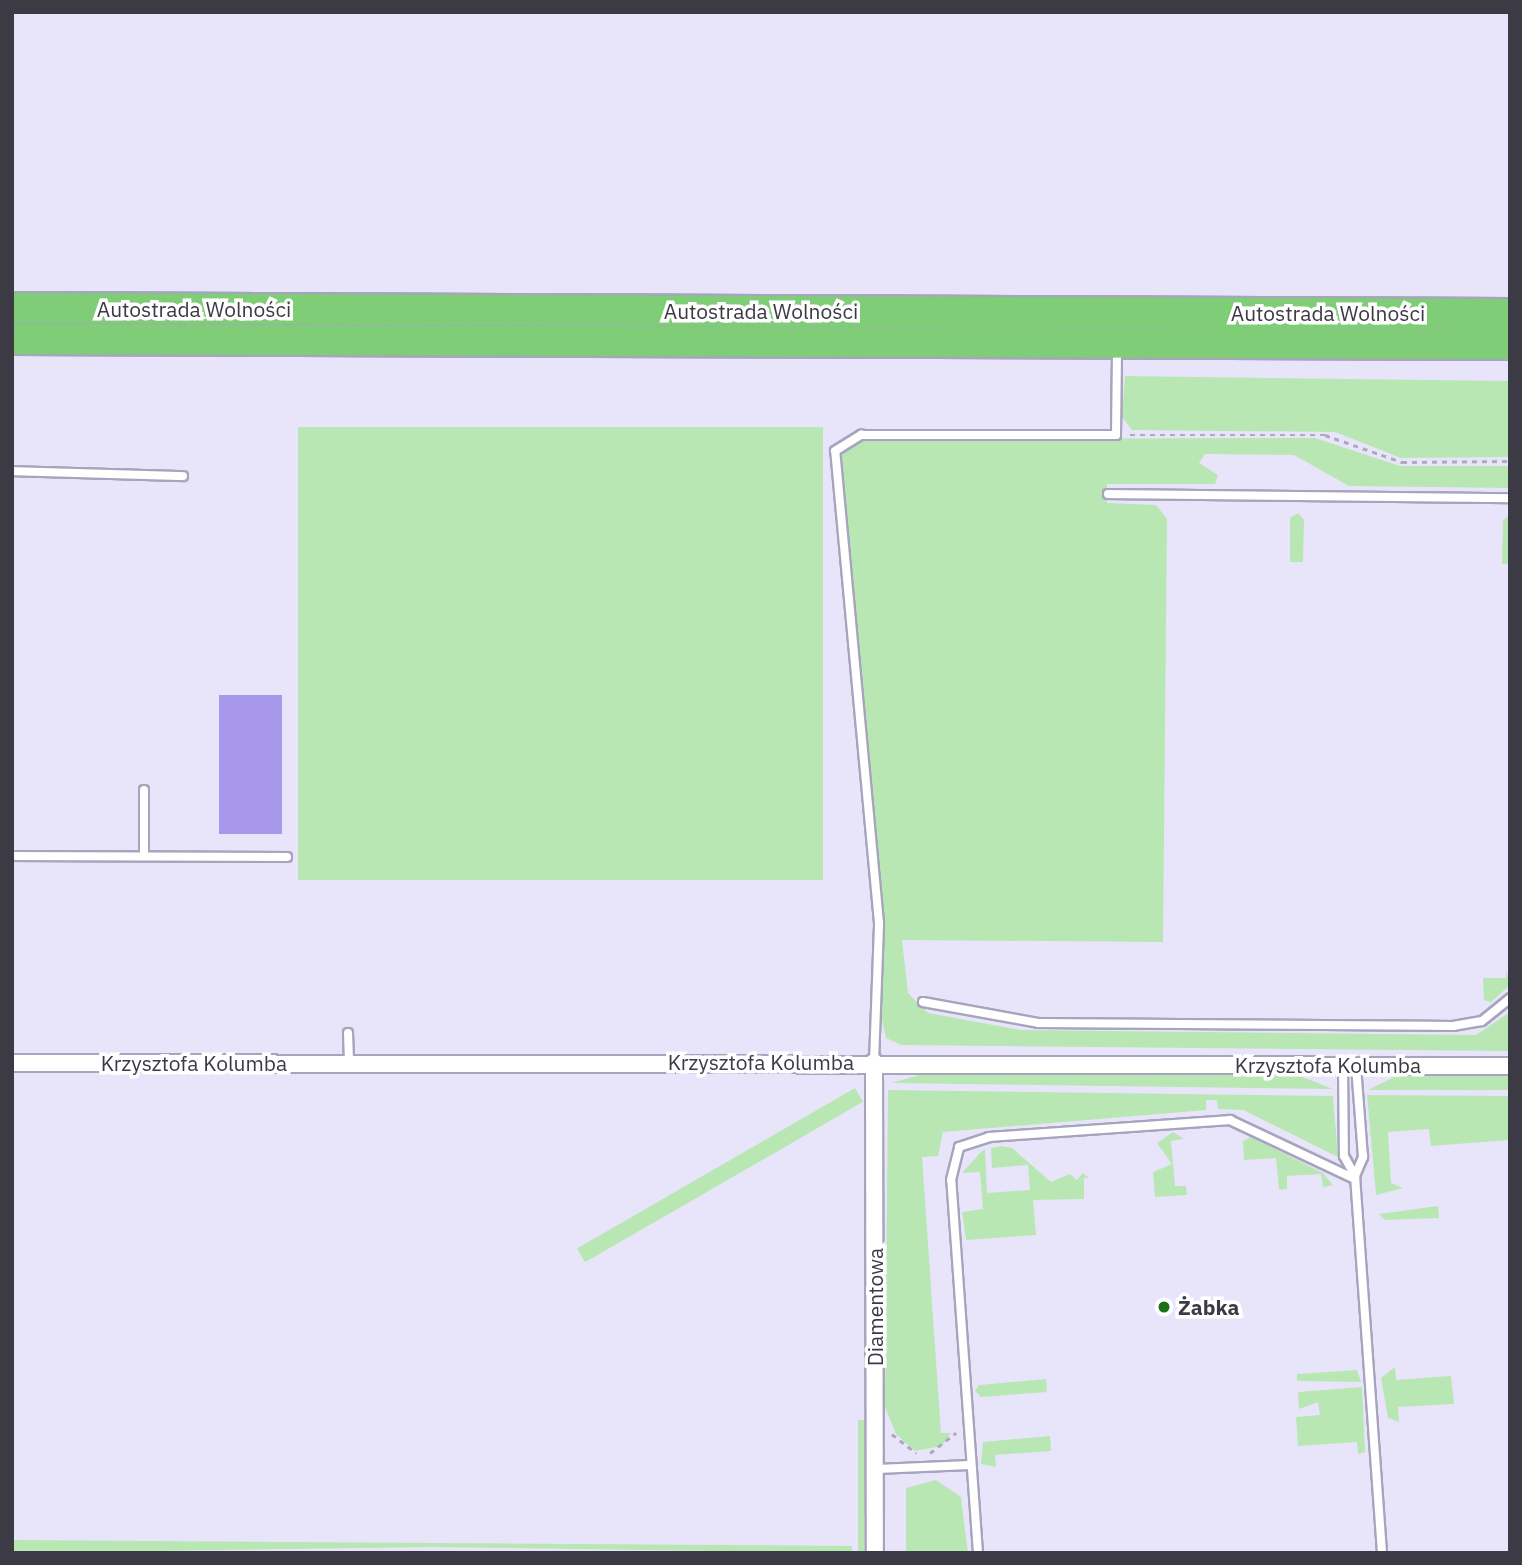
<!DOCTYPE html>
<html>
<head>
<meta charset="utf-8">
<style>
	body { margin:0 }
	#map { position:relative; width:1522px; height:1565px; overflow:hidden; background:#e8e5fb; font-family:"IBM Plex Sans",sans-serif }
	div>[style] { position:absolute }
	.green>* { inset:0; background:#b9e7b4; transform-origin:0 0 }
	.water>* { inset:0; background:#a798ec; transform-origin:0 0 }
	.path>* { height:2.5px; margin-top:-1.25px; transform-origin:0; background:repeating-linear-gradient(90deg,#adaabd 0 5px,transparent 0 10px) }
	.roads { filter:drop-shadow(2px 0 #a7a4be) drop-shadow(-2px 0 #a7a4be) drop-shadow(0 2px #a7a4be) drop-shadow(0 -2px #a7a4be) }
	.lane>* { height:8px; margin:-4px; padding:0 4px; transform-origin:4px; border-radius:4px; background:#fff }
	.street>* { height:16px; margin:-8px; padding:0 8px; transform-origin:8px; border-radius:8px; background:#fff }
	.highway>* { height:30px; margin:-15px; padding:0 15px; transform-origin:15px; border-radius:15px; background:#7fcd77 }
	.dots>* { width:19px; height:19px; translate:-50% -50%; box-sizing:border-box; border:4px solid #fff; border-radius:50% }
	span { translate:-50% -50%; white-space:nowrap; text-align:center; line-height:1.15; -webkit-text-stroke:7px #fff; paint-order:stroke }
	.street-label { font-size:21px; color:#3c3a45 }
	.poi-label { font-size:21px; color:#3c3a45; font-weight:700 }
	.left { translate:0 -50%; text-align:left }
	.frame { position:absolute; inset:0; border:14px solid #3c3a45; pointer-events:none }
</style>
</head>
<body>
<div id="map">
	<div class="green">
		<div style="clip-path:polygon(1125px 376px,1510px 381px,1510px 457px,1401px 458px,1335px 432px,1132px 430px,1122px 417px)"></div>
		<div style="left:298px;top:427px;width:525px;height:453px"></div>
		<div style="clip-path:polygon(1315px 438px,1400px 466px,1510px 466px,1510px 488px,1349px 486px,1294px 455px,1205px 454px,1199px 463px,1218px 475px,1215px 484px,1107px 484px,1107px 503px,1156px 505px,1167px 519px,1163px 942px,902px 940px,908px 993px,928px 1013px,1021px 1030px,1476px 1035px,1510px 1012px,1510px 1051px,901px 1045px,886px 1038px,880px 1011px,882px 922px,841px 450px,865px 439px)"></div>
		<div style="clip-path:polygon(1298px 513px,1304px 520px,1303px 562px,1290px 562px,1290px 518px)"></div>
		<div style="clip-path:polygon(1510px 515px,1510px 564px,1502px 564px,1503px 520px)"></div>
		<div style="clip-path:polygon(1506px 970px,1510px 985px,1491px 1002px,1484px 1000px,1483px 978px,1506px 978px)"></div>
		<div style="clip-path:polygon(934px 1071px,1300px 1076px,1333px 1089px,891px 1083px)"></div>
		<div style="clip-path:polygon(1396px 1076px,1510px 1076px,1510px 1090px,1368px 1090px)"></div>
		<div style="left:855px;top:1088px;width:16px;height:321px;rotate:60deg"></div>
		<div style="clip-path:polygon(888px 1090px,1333px 1096px,1338px 1157px,1243px 1110px,1218px 1109px,1217px 1100px,1206px 1100px,1206px 1110px,943px 1132px,938px 1156px,922px 1157px,941px 1433px,951px 1433px,942px 1446px,915px 1451px,896px 1434px,885px 1407px)"></div>
		<div style="clip-path:polygon(1367px 1095px,1510px 1096px,1510px 1140px,1431px 1146px,1429px 1129px,1388px 1132px,1391px 1183px,1403px 1188px,1376px 1195px)"></div>
		<div style="clip-path:polygon(1173px 1132px,1184px 1139px,1171px 1141px,1175px 1186px,1186px 1186px,1187px 1195px,1155px 1197px,1153px 1172px,1172px 1164px,1157px 1143px)"></div>
		<div style="clip-path:polygon(1251px 1137px,1323px 1173px,1333px 1185px,1323px 1187px,1321px 1174px,1287px 1176px,1287px 1189px,1279px 1190px,1276px 1158px,1244px 1160px,1243px 1141px)"></div>
		<div style="clip-path:polygon(1002px 1146px,1012px 1148px,1051px 1182px,1070px 1174px,1077px 1180px,1083px 1173px,1089px 1178px,1084px 1178px,1084px 1199px,1033px 1200px,1036px 1235px,966px 1240px,962px 1212px,983px 1209px,980px 1172px,962px 1173px,981px 1152px,985px 1149px,987px 1193px,1030px 1190px,1028px 1165px,992px 1168px,991px 1148px)"></div>
		<div style="clip-path:polygon(1438px 1206px,1439px 1218px,1385px 1220px,1379px 1214px)"></div>
		<div style="clip-path:polygon(1395px 1367px,1396px 1380px,1451px 1376px,1454px 1404px,1398px 1407px,1399px 1422px,1388px 1418px,1381px 1378px)"></div>
		<div style="clip-path:polygon(1357px 1370px,1361px 1382px,1297px 1381px,1297px 1374px)"></div>
		<div style="clip-path:polygon(1046px 1379px,1047px 1392px,981px 1397px,975px 1391px,979px 1385px)"></div>
		<div style="clip-path:polygon(1362px 1387px,1365px 1452px,1358px 1454px,1357px 1442px,1298px 1446px,1296px 1417px,1320px 1415px,1318px 1402px,1299px 1409px,1298px 1392px)"></div>
		<div style="clip-path:polygon(858px 1420px,866px 1420px,864px 1553px,858px 1553px)"></div>
		<div style="clip-path:polygon(1050px 1436px,1051px 1451px,995px 1455px,996px 1467px,981px 1464px,983px 1442px)"></div>
		<div style="clip-path:polygon(936px 1480px,961px 1497px,968px 1553px,906px 1553px,906px 1488px)"></div>
		<div style="clip-path:polygon(12px 1540px,852px 1546px,852px 1553px,432px 1547px,12px 1553px)"></div>
	</div>
	<div class="water">
		<div style="left:282px;top:695px;width:139px;height:63px;rotate:90deg"></div>
	</div>
	<div class="path">
		<div style="left:1130px;top:435px;width:195px"></div>
		<div style="left:1325px;top:435px;width:82px;rotate:19.3deg"></div>
		<div style="left:1402px;top:462px;width:108px;rotate:-0.5deg"></div>
		<div style="left:892px;top:1434px;width:31px;rotate:38deg"></div>
		<div style="left:930px;top:1453px;width:33px;rotate:-38deg"></div>
	</div>
	<div class="roads">
		<div class="lane">
			<div style="left:12px;top:471px;width:171px;rotate:1.7deg"></div>
			<div style="left:1108px;top:494px;width:402px;rotate:0.6deg"></div>
			<div style="left:144px;top:790px;width:66px;rotate:90deg"></div>
			<div style="left:12px;top:856px;width:275px;rotate:0.2deg"></div>
			<div style="left:923px;top:1002px;width:117px;rotate:10.3deg"></div>
			<div style="left:1038px;top:1023px;width:415px;rotate:0.4deg"></div>
			<div style="left:1453px;top:1026px;width:29px;rotate:-10deg"></div>
			<div style="left:1482px;top:1021px;width:36px;rotate:-39deg"></div>
			<div style="left:348px;top:1033px;width:30px;rotate:88deg"></div>
			<div style="left:874px;top:1062px;width:139px;rotate:-87.9deg"></div>
			<div style="left:879px;top:923px;width:474px;rotate:-95.3deg"></div>
			<div style="left:835px;top:451px;width:31px;rotate:-32deg"></div>
			<div style="left:861px;top:435px;width:255px"></div>
			<div style="left:1116px;top:435px;width:87px;rotate:-89.3deg"></div>
			<div style="left:1343px;top:1066px;width:90px;rotate:89.4deg"></div>
			<div style="left:1344px;top:1156px;width:23px;rotate:61deg"></div>
			<div style="left:1355px;top:1176px;width:378px;rotate:85.9deg"></div>
			<div style="left:1355px;top:1176px;width:21px;rotate:-67deg"></div>
			<div style="left:1363px;top:1157px;width:91px;rotate:-94.4deg"></div>
			<div style="left:875px;top:1469px;width:96px;rotate:-2.4deg"></div>
			<div style="left:978px;top:1553px;width:374px;rotate:-94.1deg"></div>
			<div style="left:951px;top:1180px;width:34px;rotate:-76deg"></div>
			<div style="left:959px;top:1147px;width:32px;rotate:-18deg"></div>
			<div style="left:989px;top:1137px;width:242px;rotate:-4deg"></div>
			<div style="left:1230px;top:1120px;width:138px;rotate:25.3deg"></div>
		</div>
		<div class="street">
			<div style="left:874px;top:1062px;width:491px;rotate:89.9deg"></div>
			<div style="left:12px;top:1063px;width:1498px;rotate:0.11deg"></div>
		</div>
		<div class="highway">
			<div style="left:12px;top:308px;width:1498px;rotate:0.23deg"></div>
			<div style="left:12px;top:339px;width:1498px;rotate:0.19deg"></div>
		</div>
	</div>
	<div class="dots">
		<div style="left:1164px;top:1307px;background:#1e7017"></div>
	</div>
	<div class="street-label">
		<span style="left:194px;top:309px">Autostrada Wolności</span>
		<span style="left:761px;top:311px">Autostrada Wolności</span>
		<span style="left:1328px;top:313px">Autostrada Wolności</span>
		<span style="left:761px;top:1062px">Krzysztofa Kolumba</span>
		<span style="left:194px;top:1063px">Krzysztofa Kolumba</span>
		<span style="left:1328px;top:1065px">Krzysztofa Kolumba</span>
		<span style="left:875px;top:1307px;rotate:-90deg">Diamentowa</span>
	</div>
	<div class="poi-label">
		<span class="left" style="left:1178px;top:1307px">Żabka</span>
	</div>
	<div class="frame"></div>
</div>
</body>
</html>
